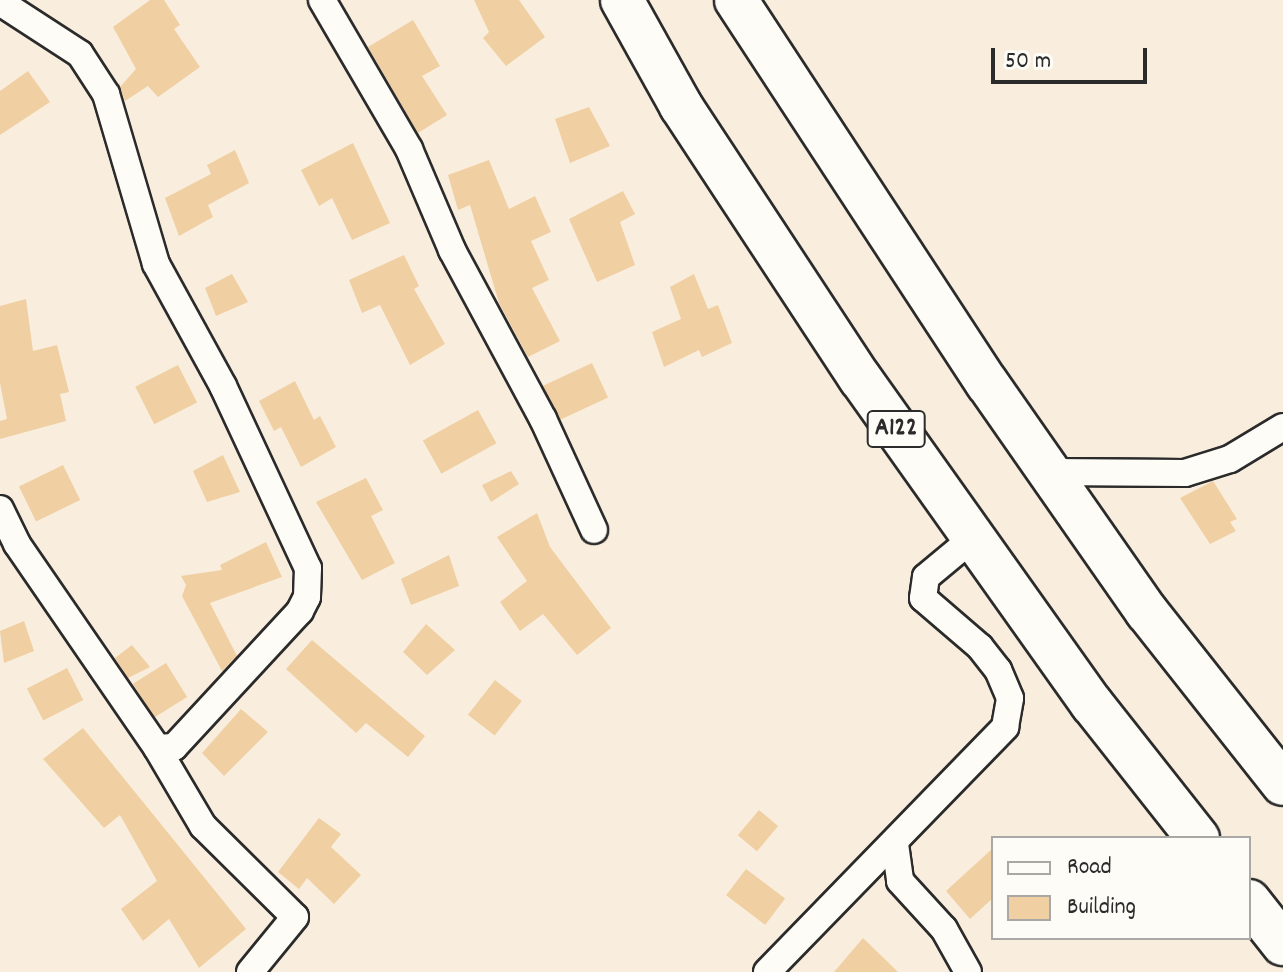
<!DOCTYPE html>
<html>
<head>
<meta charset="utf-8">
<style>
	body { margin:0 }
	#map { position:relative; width:1283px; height:972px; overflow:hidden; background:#f9eede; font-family:Dekko,sans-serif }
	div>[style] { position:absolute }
	.building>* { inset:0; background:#f0cfa2; transform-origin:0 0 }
	.roads { filter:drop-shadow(2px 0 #2b2b2b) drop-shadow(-2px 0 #2b2b2b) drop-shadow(0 2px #2b2b2b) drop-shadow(0 -2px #2b2b2b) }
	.minor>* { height:26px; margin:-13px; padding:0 13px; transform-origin:13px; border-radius:13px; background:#fdfcf7 }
	.trunk>* { height:42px; margin:-21px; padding:0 21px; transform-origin:21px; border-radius:21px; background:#fdfcf7 }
	span { translate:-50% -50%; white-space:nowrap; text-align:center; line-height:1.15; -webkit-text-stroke:6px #fdfcf7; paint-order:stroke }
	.shield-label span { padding:2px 6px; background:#fdfcf7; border:2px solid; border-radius:6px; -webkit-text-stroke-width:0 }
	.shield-label { font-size:26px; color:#2b2b2b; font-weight:700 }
	.legend { position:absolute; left:991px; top:836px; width:260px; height:104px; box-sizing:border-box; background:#fdfcf7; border:2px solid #a9a8a5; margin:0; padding:10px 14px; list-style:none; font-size:24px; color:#2b2b2b }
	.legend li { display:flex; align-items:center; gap:16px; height:40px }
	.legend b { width:40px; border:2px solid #a9a8a5 }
	.scale { position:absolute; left:991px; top:48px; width:156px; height:36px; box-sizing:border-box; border:4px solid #2b2b2b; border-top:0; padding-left:10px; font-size:24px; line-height:28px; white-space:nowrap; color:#2b2b2b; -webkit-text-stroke:6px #fdfcf7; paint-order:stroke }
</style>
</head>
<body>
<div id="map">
	<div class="building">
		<div style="clip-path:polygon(150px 0,164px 0,180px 25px,174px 29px,200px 67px,158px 97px,148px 86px,125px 101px,120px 87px,136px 69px,113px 27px)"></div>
		<div style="clip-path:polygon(474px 0,519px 0,545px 37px,506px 66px,483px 38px,489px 32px)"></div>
		<div style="clip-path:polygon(413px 20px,440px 66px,422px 76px,447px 115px,418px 133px,368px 47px)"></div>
		<div style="clip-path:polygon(28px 71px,50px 102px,0 135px,0 91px)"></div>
		<div style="clip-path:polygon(589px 107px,610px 146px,570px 163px,555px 119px)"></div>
		<div style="clip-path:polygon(353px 143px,390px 223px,352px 240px,332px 198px,319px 206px,301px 170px)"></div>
		<div style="clip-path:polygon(235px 150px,249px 183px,208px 205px,213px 217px,179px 236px,165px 198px,211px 174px,207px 165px)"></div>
		<div style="clip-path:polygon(489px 160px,509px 209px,535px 196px,551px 232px,531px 241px,549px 280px,532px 288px,560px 341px,528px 357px,499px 303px,470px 205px,458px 210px,448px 175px)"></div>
		<div style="clip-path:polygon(623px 191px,635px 214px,620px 222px,635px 265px,597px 282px,569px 219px)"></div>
		<div style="clip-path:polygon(404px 255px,419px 286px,414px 289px,445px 344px,410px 365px,380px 305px,362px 313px,349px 280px)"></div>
		<div style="clip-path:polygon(232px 274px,248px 302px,216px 316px,205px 288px)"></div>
		<div style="clip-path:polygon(694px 274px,708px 309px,718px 305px,732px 343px,702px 357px,699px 350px,664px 367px,652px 332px,681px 319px,670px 287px)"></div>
		<div style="clip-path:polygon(26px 299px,33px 351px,57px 345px,69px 392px,60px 394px,66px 421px,0 439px,0 421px,7px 419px,0 383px,0 306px)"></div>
		<div style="left:592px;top:363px;width:38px;height:54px;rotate:65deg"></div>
		<div style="left:178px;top:365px;width:42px;height:48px;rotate:63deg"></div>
		<div style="clip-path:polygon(295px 381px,314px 420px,320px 416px,336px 447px,301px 467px,281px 427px,274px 431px,259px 401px)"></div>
		<div style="left:478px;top:410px;width:38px;height:63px;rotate:61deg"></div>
		<div style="clip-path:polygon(223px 455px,240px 492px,207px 502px,193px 471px)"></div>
		<div style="left:63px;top:465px;width:39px;height:49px;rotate:64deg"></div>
		<div style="clip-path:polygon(511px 471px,519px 484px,491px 502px,482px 485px)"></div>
		<div style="clip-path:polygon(366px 478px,383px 510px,371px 516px,395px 563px,362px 580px,316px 502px)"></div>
		<div style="clip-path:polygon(1213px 481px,1237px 519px,1230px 522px,1236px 531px,1210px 544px,1180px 498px)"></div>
		<div style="clip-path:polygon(537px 513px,550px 547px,611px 628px,577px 655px,543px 614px,520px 631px,500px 602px,527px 581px,497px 537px)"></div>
		<div style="clip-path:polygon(266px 542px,282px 577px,210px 603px,237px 656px,222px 671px,182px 596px,186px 585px,181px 576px,222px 570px,220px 565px)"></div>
		<div style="clip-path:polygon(449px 555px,459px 586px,411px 605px,401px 579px)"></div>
		<div style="clip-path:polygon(24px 621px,34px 651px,4px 663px,0 631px)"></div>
		<div style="clip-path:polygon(426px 624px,455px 650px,427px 675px,403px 652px)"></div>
		<div style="clip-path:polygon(312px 640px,425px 736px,408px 757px,366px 723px,356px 733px,286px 669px)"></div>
		<div style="clip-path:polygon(132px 645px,150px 667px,128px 678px,115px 658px)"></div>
		<div style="left:166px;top:663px;width:40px;height:39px;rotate:58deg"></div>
		<div style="left:67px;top:668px;width:36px;height:45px;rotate:63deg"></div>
		<div style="left:495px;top:680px;width:34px;height:44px;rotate:38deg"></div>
		<div style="clip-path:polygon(241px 709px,268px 732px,224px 776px,202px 753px)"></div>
		<div style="clip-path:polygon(83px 728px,246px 929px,199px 968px,169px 919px,143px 941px,121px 909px,157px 881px,120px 815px,104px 828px,43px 759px)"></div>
		<div style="left:759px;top:810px;width:25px;height:33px;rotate:40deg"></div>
		<div style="clip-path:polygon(319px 818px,341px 834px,331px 847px,361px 875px,334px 904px,307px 878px,299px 889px,278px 872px)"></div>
		<div style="clip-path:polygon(993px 848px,993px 898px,970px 919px,946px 891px)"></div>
		<div style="left:746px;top:869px;width:49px;height:33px;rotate:37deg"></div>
		<div style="clip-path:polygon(863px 938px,898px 972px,834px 972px)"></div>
	</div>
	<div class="roads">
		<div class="minor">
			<div style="left:322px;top:0;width:173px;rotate:59.7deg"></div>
			<div style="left:409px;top:149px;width:110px;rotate:66.9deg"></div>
			<div style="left:452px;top:250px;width:192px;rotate:61.7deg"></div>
			<div style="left:543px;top:419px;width:122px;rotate:65.3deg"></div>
			<div style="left:0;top:2px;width:95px;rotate:33deg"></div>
			<div style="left:80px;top:54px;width:48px;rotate:57deg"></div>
			<div style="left:106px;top:94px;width:177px;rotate:73.6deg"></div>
			<div style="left:156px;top:264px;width:139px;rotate:61.2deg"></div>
			<div style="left:223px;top:386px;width:201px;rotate:65deg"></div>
			<div style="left:308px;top:568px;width:29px;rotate:92deg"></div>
			<div style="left:307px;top:597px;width:16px;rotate:117deg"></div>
			<div style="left:300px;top:611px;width:185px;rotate:132.8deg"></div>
			<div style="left:174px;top:747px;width:17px;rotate:177deg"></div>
			<div style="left:1051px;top:472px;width:134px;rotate:0.4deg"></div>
			<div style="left:1185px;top:473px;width:47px;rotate:-17.3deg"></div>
			<div style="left:1230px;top:459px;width:62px;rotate:-31.1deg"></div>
			<div style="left:0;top:509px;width:39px;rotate:64deg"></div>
			<div style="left:17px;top:544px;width:247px;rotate:55.5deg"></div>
			<div style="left:157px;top:748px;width:91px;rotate:59.5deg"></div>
			<div style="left:203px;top:826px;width:129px;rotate:44.7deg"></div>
			<div style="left:295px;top:917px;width:71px;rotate:129.3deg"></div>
			<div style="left:895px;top:844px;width:37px;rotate:82deg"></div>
			<div style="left:900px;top:881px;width:65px;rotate:47.5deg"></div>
			<div style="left:944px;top:929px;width:49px;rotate:60.8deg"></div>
			<div style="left:767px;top:972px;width:342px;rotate:-45.8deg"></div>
			<div style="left:1005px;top:727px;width:29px;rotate:-80deg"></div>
			<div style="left:1010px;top:698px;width:30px;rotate:-113deg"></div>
			<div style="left:998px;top:670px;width:29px;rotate:-128deg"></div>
			<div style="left:980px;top:647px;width:75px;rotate:-139.3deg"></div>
			<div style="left:923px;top:598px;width:21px;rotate:-82deg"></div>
			<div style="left:926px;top:577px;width:61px;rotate:-39.7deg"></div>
		</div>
		<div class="trunk">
			<div style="left:622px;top:0;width:121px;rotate:60.9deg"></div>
			<div style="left:681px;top:106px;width:326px;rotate:56.7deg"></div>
			<div style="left:860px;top:378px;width:400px;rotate:54.6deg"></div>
			<div style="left:1092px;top:704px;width:171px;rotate:51.7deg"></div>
			<div style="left:736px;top:0;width:458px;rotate:56.8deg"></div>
			<div style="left:987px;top:383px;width:279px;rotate:55.1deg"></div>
			<div style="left:1147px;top:612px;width:219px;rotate:51.7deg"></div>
			<div style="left:1249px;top:901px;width:55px;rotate:51.7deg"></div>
		</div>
	</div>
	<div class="shield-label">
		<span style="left:896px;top:429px">A122</span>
	</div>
	<ul class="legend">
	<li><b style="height:10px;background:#fdfcf7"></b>Road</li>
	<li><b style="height:22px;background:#f0cfa2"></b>Building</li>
	</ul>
	<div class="scale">50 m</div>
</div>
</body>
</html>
